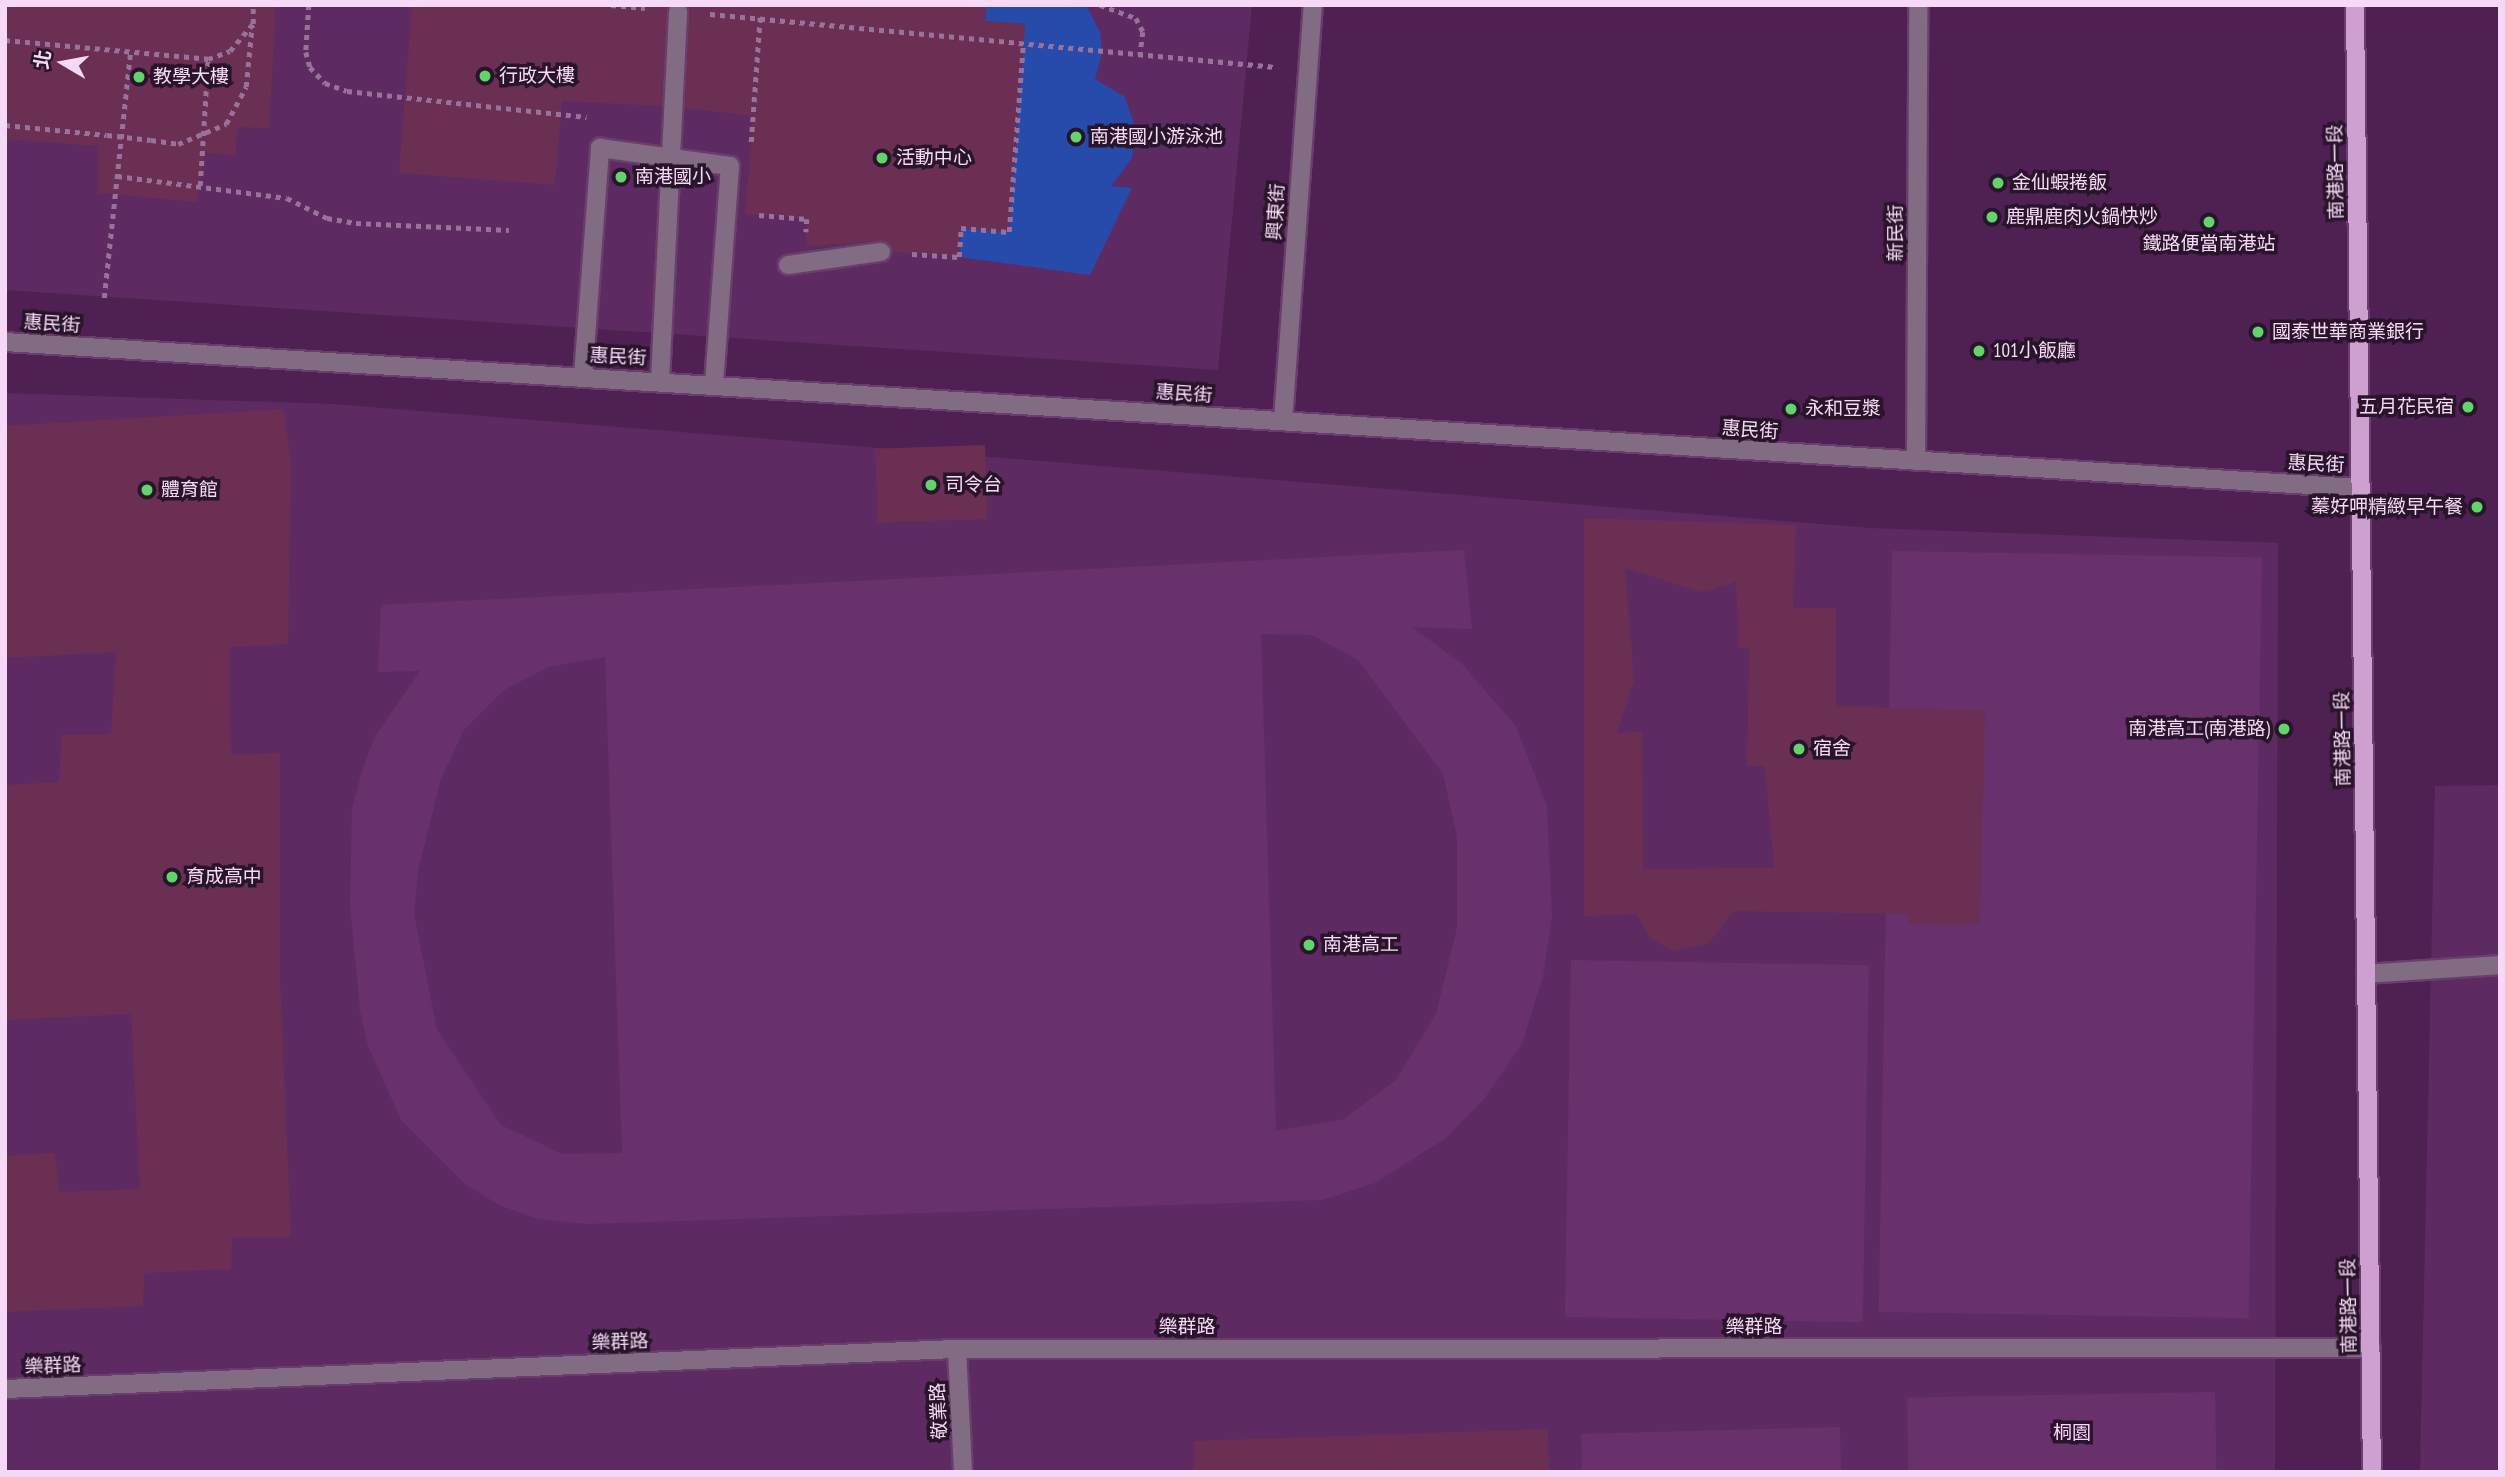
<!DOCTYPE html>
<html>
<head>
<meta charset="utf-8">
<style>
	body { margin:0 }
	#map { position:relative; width:2505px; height:1477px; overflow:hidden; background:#4f2152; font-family:"PT Sans Narrow","Noto Sans TC",sans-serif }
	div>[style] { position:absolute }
	.built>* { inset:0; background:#5d2b61 }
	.green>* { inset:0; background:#68316c; transform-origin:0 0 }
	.water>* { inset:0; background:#274baa }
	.building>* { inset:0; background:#6b2f53; transform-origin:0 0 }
	.path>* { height:4.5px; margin-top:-2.25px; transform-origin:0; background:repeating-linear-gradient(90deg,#98729a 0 5px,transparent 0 10px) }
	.roads { filter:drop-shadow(2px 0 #6a3e6c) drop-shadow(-2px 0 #6a3e6c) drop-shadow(0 2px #6a3e6c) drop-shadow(0 -2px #6a3e6c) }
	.minor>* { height:18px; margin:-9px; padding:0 9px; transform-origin:9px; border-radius:9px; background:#826c83 }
	.major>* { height:18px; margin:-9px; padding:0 9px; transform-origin:9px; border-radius:9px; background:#cda0cf }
	.path-bridge>* { height:4.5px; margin-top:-2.25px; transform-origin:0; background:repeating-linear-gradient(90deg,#98729a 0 5px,transparent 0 10px) }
	.dots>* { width:19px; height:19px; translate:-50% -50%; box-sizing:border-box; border:4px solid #29152b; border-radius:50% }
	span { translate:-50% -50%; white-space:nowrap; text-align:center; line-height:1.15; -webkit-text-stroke:7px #29152b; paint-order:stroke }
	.poi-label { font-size:19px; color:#f5d9f6 }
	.left { translate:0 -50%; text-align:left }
	.right { translate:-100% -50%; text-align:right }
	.street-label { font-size:19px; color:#f5d9f6 }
	.park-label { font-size:19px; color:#fdd2ff }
	.frame { position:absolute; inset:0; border:7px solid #f5d9f6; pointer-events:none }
	.north { position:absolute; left:28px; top:28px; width:70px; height:70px; -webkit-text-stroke:5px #29152b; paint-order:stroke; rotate:280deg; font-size:19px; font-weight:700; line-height:28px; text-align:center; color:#f5d9f6 }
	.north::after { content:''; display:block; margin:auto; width:24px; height:32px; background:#f5d9f6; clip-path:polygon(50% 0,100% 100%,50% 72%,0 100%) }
</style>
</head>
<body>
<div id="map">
	<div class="built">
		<div style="clip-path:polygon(5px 5px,1252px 5px,1218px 370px,5px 290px)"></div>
		<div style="clip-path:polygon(5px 393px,333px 404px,1871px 528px,2278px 543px,2275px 1472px,5px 1472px)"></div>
		<div style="clip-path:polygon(2500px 785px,2500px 1472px,2420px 1472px,2435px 786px)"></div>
	</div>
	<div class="green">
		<div style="clip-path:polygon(evenodd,1464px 550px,1472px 629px,1412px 627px,1463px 665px,1516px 726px,1547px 807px,1552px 917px,1543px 976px,1522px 1044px,1484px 1099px,1446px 1138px,1375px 1183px,1322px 1200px,587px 1224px,538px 1219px,499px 1205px,465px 1184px,401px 1120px,368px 1046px,360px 1010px,350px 906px,352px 808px,361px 775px,374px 738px,420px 671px,378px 672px,381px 605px,1464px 550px,1261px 634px,1312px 635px,1358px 660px,1443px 774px,1457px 837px,1457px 928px,1436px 1014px,1396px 1080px,1344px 1119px,1276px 1131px,1261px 634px,1464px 550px,605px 657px,622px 1153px,562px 1154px,501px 1125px,437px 1030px,414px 914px,418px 871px,441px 779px,464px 730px,504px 690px,548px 667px,605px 657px)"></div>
		<div style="left:1892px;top:551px;width:370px;height:761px;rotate:1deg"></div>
		<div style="left:1571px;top:960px;width:298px;height:357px;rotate:1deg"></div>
		<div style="left:2215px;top:1392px;width:80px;height:308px;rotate:89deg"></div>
		<div style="clip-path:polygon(1840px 1427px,1841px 1472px,1582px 1472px,1581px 1434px)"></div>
	</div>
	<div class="water">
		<div style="clip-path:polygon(986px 5px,1086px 5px,1100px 32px,1102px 53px,1095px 79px,1125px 97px,1135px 127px,1132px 158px,1111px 186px,1132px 188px,1090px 275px,959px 257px,961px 228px,1009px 231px,1025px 24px,985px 21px)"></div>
	</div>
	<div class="building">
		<div style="clip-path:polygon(5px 5px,276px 5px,269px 128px,237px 127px,236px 156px,205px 152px,197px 202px,98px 193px,98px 146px,5px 139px)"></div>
		<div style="clip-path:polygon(412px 5px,668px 5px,662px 106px,562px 101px,555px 185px,399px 173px)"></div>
		<div style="clip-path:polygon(688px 5px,986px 5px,985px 21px,1025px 24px,1009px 232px,961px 228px,959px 257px,892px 252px,880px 241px,806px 246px,807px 219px,745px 214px,753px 116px,685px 108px)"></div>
		<div style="clip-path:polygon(283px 409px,291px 461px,288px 644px,229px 647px,231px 755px,280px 753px,280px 978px,291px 1237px,232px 1237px,231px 1269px,144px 1273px,143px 1306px,5px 1312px,5px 1156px,55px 1153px,59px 1192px,140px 1189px,131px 1014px,5px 1020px,5px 785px,59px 782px,61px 735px,111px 734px,116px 652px,5px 658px,5px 426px)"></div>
		<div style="left:985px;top:445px;width:74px;height:110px;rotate:88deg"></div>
		<div style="clip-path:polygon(evenodd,1584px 518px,1796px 525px,1793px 608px,1836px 608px,1836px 706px,1985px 711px,1980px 923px,1908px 925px,1908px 914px,1734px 911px,1709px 943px,1673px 951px,1650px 938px,1636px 914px,1584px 916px,1584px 518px,1625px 568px,1702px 592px,1736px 582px,1739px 648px,1749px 648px,1747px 766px,1765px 766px,1774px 868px,1643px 869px,1642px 732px,1617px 733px,1634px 680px,1625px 568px)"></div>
		<div style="clip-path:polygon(1548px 1429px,1549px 1472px,1194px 1472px,1194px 1441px)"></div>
	</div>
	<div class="path">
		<div style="left:309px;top:5px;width:47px;rotate:93.7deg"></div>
		<div style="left:306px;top:52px;width:16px;rotate:75deg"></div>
		<div style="left:310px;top:67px;width:22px;rotate:47deg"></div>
		<div style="left:325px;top:83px;width:23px;rotate:20deg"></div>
		<div style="left:347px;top:91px;width:241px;rotate:6.2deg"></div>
		<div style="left:611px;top:5px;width:34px;rotate:5deg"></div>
		<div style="left:1100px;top:5px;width:38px;rotate:20deg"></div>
		<div style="left:1136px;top:18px;width:16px;rotate:63deg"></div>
		<div style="left:1143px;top:32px;width:23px;rotate:97deg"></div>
		<div style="left:710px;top:14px;width:568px;rotate:5.35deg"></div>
		<div style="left:5px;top:40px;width:204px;rotate:5.3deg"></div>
		<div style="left:208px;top:59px;width:23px;rotate:-20deg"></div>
		<div style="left:230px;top:51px;width:35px;rotate:-50deg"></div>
		<div style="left:253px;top:24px;width:19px;rotate:-90deg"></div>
		<div style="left:226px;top:124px;width:42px;rotate:-61.6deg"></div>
		<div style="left:246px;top:87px;width:62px;rotate:-84.5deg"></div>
		<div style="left:5px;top:125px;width:102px;rotate:5.6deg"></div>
		<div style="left:151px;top:140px;width:27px;rotate:8deg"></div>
		<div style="left:751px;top:142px;width:125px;rotate:-85.9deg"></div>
		<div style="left:117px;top:176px;width:171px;rotate:7.4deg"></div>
		<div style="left:287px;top:198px;width:45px;rotate:26.6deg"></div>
		<div style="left:327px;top:218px;width:29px;rotate:10deg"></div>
		<div style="left:356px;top:223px;width:153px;rotate:2.6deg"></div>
		<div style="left:200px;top:186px;width:127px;rotate:-86.4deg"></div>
		<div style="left:759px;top:215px;width:48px;rotate:4.8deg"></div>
		<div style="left:807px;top:219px;width:13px;rotate:94deg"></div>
		<div style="left:912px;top:254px;width:47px;rotate:3.7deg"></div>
		<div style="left:959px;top:257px;width:29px;rotate:-86deg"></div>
		<div style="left:961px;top:228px;width:48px;rotate:4.8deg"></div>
		<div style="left:1009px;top:232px;width:188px;rotate:-85.7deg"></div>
		<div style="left:104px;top:298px;width:246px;rotate:-83.9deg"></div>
	</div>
	<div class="roads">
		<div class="minor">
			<div style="left:788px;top:265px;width:94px;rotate:-8deg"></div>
			<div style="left:5px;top:342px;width:2360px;rotate:3.55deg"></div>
			<div style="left:583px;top:376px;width:229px;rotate:-85.7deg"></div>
			<div style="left:600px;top:148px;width:131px;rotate:7.9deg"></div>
			<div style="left:730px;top:166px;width:220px;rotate:94.2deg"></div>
			<div style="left:660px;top:381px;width:370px;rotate:-87.2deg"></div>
			<div style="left:1283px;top:421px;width:417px;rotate:-85.9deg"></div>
			<div style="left:1916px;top:461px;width:456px;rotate:-89.7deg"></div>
			<div style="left:2366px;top:974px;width:134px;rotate:-3.8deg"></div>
			<div style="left:957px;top:1349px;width:123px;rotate:87.2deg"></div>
			<div style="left:5px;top:1389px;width:953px;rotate:-2.41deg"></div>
			<div style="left:957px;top:1349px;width:1414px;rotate:-0.04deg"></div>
		</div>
		<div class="major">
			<div style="left:2355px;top:5px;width:1467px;rotate:89.34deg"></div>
		</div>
	</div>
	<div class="path-bridge">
		<div style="left:107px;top:135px;width:44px;rotate:6.5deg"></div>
		<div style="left:178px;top:144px;width:52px;rotate:-22.6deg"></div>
	</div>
	<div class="dots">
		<div style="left:485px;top:76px;background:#61d46a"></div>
		<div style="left:139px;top:77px;background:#61d46a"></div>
		<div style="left:1076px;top:137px;background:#61d46a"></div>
		<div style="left:882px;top:158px;background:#61d46a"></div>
		<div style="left:621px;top:177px;background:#61d46a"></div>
		<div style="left:1998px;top:183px;background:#61d46a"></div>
		<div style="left:1992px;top:217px;background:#61d46a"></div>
		<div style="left:2209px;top:222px;background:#61d46a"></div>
		<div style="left:2258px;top:332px;background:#61d46a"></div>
		<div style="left:1979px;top:351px;background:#61d46a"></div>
		<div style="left:2468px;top:407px;background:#61d46a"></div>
		<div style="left:1791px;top:409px;background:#61d46a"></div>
		<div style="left:931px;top:485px;background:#61d46a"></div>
		<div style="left:147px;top:490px;background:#61d46a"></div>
		<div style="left:2477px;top:507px;background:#61d46a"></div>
		<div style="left:2284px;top:729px;background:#61d46a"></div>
		<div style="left:1799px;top:749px;background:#61d46a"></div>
		<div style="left:172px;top:877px;background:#61d46a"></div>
		<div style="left:1309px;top:945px;background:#61d46a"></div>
	</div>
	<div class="poi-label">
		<span class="left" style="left:499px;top:76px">行政大樓</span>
		<span class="left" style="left:153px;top:77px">教學大樓</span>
		<span class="left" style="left:1090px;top:137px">南港國小游泳池</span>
		<span class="left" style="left:896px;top:158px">活動中心</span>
		<span class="left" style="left:635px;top:177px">南港國小</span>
		<span class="left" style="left:2012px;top:183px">金仙蝦捲飯</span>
		<span class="left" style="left:2006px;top:217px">鹿鼎鹿肉火鍋快炒</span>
		<span style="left:2209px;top:244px">鐵路便當南港站</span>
		<span class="left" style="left:2272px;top:332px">國泰世華商業銀行</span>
		<span class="left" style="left:1993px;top:351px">101小飯廳</span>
		<span class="right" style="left:2454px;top:407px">五月花民宿</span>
		<span class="left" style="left:1805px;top:409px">永和豆漿</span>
		<span class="left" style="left:945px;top:485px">司令台</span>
		<span class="left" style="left:161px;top:490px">體育館</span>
		<span class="right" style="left:2463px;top:507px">蓁好呷精緻早午餐</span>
		<span class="right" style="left:2270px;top:729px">南港高工(南港路)</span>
		<span class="left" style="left:1813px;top:749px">宿舍</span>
		<span class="left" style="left:186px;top:877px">育成高中</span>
		<span class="left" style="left:1323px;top:945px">南港高工</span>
	</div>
	<div class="street-label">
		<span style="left:2336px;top:172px;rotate:-91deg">南港路一段</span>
		<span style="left:1276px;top:212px;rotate:-86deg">興東街</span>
		<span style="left:1896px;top:233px;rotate:-90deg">新民街</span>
		<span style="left:52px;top:324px;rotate:4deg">惠民街</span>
		<span style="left:618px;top:357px;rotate:3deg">惠民街</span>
		<span style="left:1184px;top:394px;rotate:4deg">惠民街</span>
		<span style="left:1750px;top:430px;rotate:4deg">惠民街</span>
		<span style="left:2316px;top:464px;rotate:3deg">惠民街</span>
		<span style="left:2343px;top:739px;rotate:-91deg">南港路一段</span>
		<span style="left:2349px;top:1306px;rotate:-91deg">南港路一段</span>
		<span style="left:1187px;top:1327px">樂群路</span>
		<span style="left:1754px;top:1327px">樂群路</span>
		<span style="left:620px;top:1342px;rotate:-2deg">樂群路</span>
		<span style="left:53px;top:1366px;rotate:-2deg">樂群路</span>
		<span style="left:939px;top:1411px;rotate:-93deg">敬業路</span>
	</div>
	<div class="park-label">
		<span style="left:2072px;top:1433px">桐園</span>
	</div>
	<div class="frame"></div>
	<div class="north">北</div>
</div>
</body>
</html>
